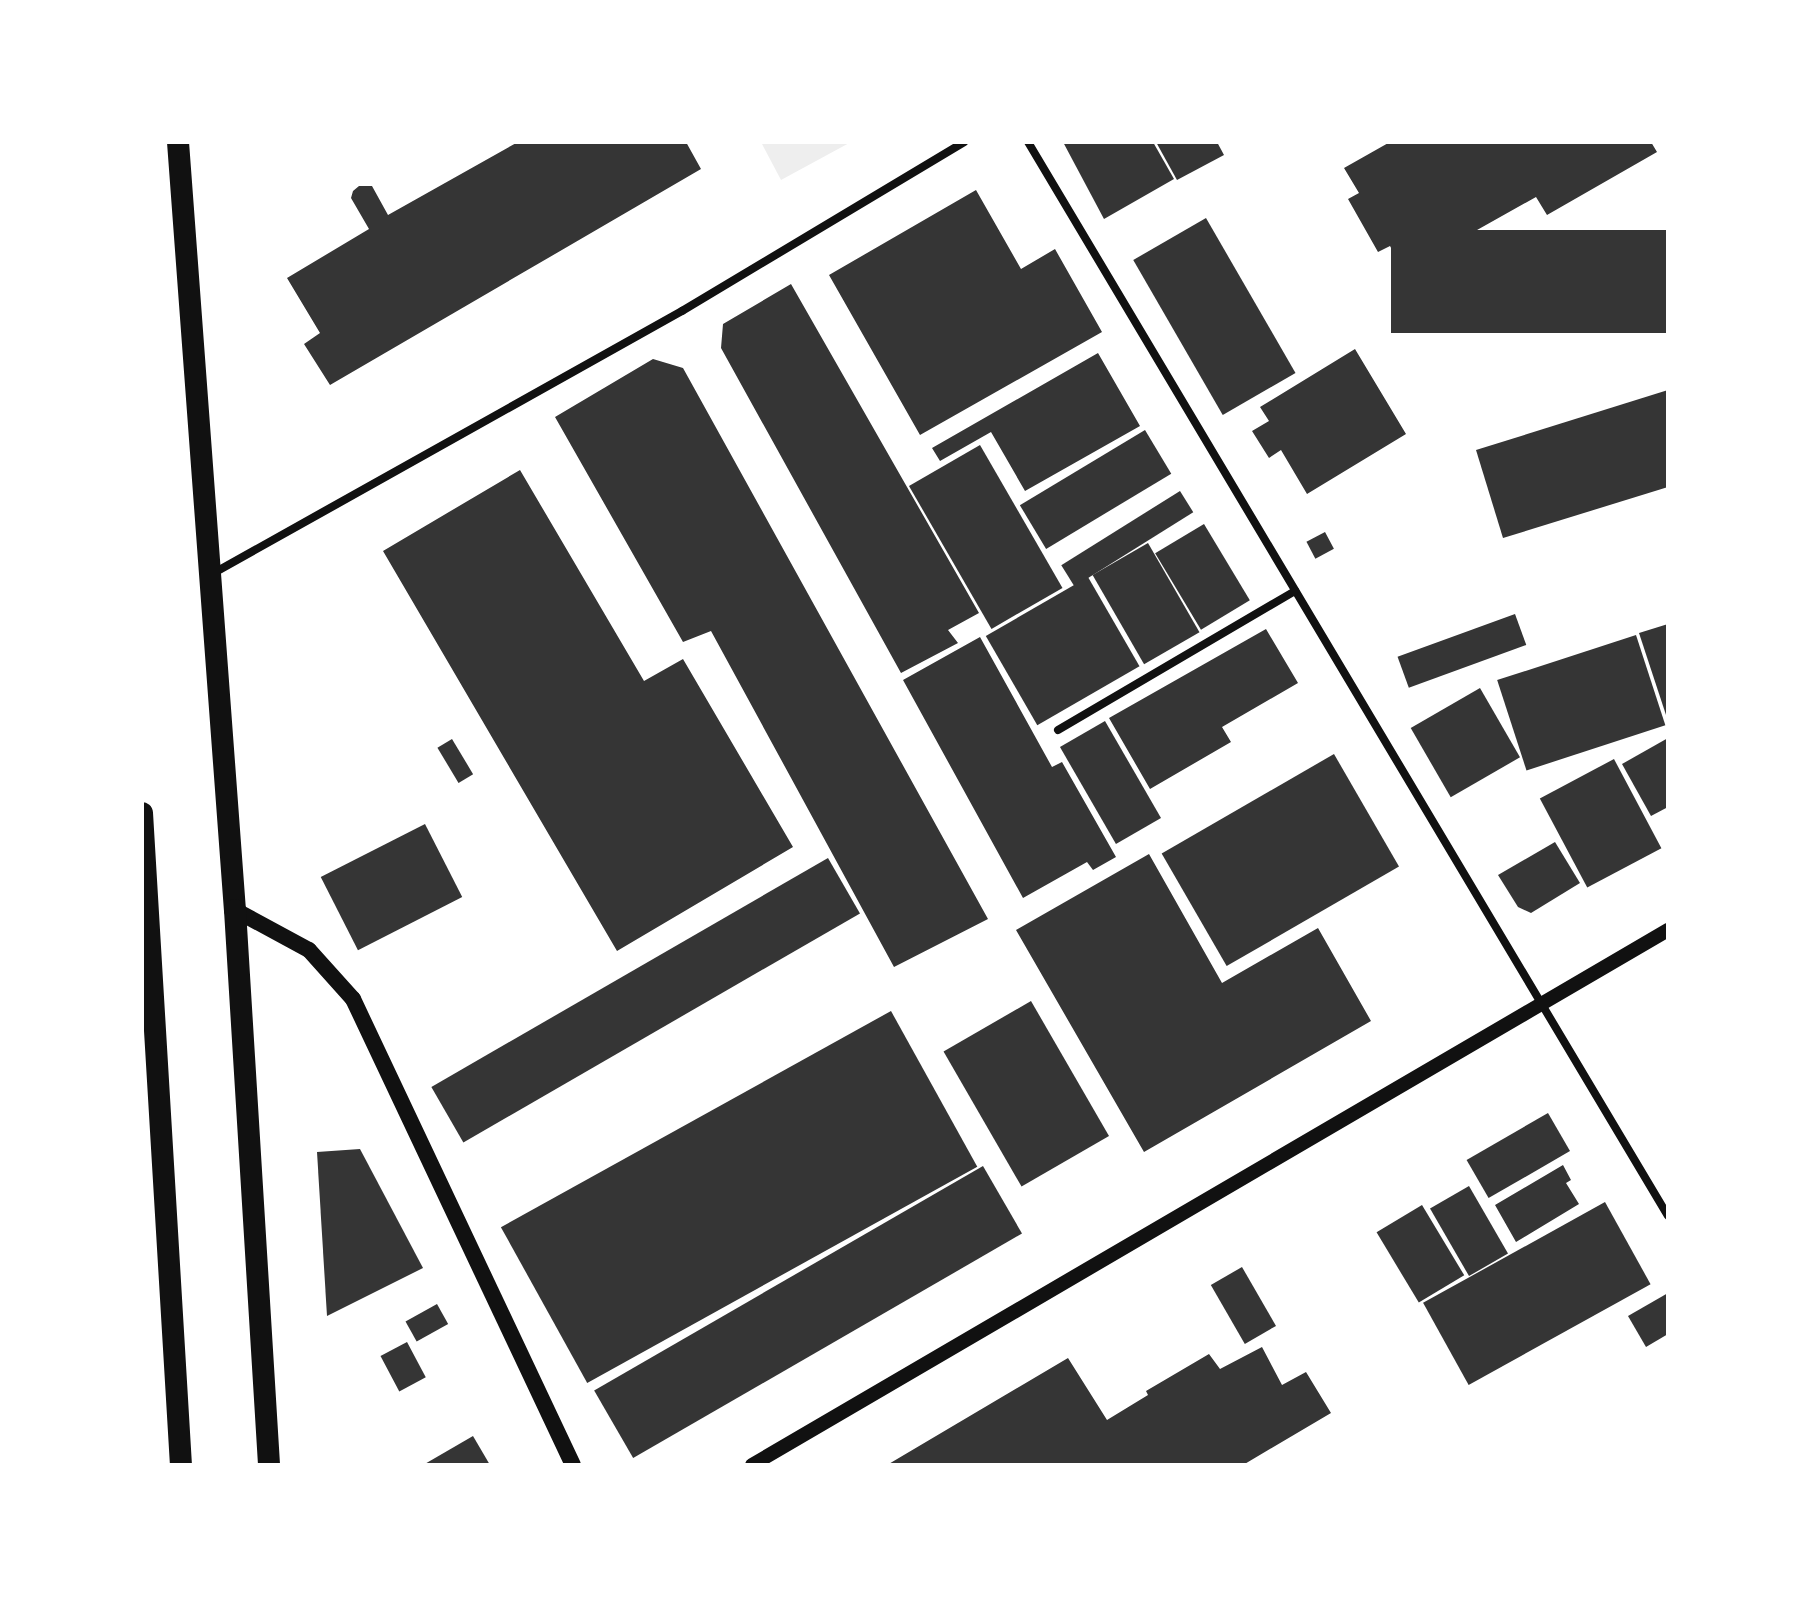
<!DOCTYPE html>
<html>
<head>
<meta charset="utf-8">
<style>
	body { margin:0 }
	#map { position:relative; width:1810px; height:1607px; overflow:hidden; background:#fff; font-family:"DM Sans",sans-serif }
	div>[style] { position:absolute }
	.green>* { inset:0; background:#eee }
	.building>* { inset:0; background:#353535; transform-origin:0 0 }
	.minor>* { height:8px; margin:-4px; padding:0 4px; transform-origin:4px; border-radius:4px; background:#111 }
	.tertiary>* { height:14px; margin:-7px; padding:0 7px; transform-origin:7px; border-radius:7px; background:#111 }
	.secondary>* { height:16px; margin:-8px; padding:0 8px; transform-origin:8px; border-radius:8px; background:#111 }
	.trunk>* { height:22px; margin:-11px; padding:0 11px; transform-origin:11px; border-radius:11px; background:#111 }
	span { translate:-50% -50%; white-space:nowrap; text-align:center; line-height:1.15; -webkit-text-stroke:6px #fff; paint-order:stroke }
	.frame { position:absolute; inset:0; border:144px solid #fff; pointer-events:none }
</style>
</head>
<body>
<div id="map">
	<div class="green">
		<div style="clip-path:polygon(761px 142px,851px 142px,781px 180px)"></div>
	</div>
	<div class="building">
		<div style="clip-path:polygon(518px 142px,686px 142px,701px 169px,330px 385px,304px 344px,320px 333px,287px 278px,369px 229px,351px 198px,353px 191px,359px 186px,372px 186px,388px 215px)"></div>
		<div style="clip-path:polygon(1063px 142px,1153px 142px,1174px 179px,1104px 219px)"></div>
		<div style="clip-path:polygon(1156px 142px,1217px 142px,1224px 155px,1177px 180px)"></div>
		<div style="clip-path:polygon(1390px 142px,1651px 142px,1657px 152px,1547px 215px,1536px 197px,1404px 271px,1390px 246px,1378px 252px,1348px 199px,1359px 193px,1344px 168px)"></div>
		<div style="clip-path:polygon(976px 190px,1021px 269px,1055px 249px,1102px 332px,920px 435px,829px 275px)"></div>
		<div style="left:1206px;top:218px;width:179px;height:84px;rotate:60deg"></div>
		<div style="left:1668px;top:230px;width:103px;height:277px;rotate:90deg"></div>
		<div style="clip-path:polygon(791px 284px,979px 613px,948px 630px,958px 643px,901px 673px,721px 348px,723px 324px)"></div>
		<div style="clip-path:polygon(1355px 349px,1406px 434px,1307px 494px,1281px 450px,1269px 458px,1252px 431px,1269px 421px,1260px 407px)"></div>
		<div style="clip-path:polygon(1098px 353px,1140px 426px,1025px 491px,991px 432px,940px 461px,932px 448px)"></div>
		<div style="clip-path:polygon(653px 359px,683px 368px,988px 919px,894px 967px,711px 631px,683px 642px,555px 417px)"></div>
		<div style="clip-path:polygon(1668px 390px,1668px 487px,1503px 538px,1476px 450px)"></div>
		<div style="left:1145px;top:430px;width:51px;height:146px;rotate:59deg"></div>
		<div style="left:980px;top:445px;width:165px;height:82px;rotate:60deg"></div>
		<div style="clip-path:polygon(520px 470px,644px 681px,683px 659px,793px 847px,617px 951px,383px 551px)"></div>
		<div style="left:1180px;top:491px;width:25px;height:140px;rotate:58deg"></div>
		<div style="left:1204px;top:524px;width:89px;height:57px;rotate:59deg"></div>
		<div style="left:1325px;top:532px;width:19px;height:21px;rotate:62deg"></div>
		<div style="left:1148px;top:543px;width:103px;height:64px;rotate:60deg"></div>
		<div style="left:1088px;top:577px;width:103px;height:118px;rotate:60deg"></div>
		<div style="left:1515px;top:614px;width:33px;height:125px;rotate:70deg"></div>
		<div style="clip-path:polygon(1668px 624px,1668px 718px,1667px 718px,1639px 633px)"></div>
		<div style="clip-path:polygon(1266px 629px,1298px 683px,1222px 727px,1231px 742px,1150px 789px,1109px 718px)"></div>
		<div style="left:1636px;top:635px;width:95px;height:146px;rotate:72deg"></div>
		<div style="clip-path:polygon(980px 637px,1052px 767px,1062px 762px,1116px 857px,1093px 870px,1087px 862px,1023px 898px,903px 680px)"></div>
		<div style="left:1480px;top:688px;width:80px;height:80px;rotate:60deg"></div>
		<div style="left:1105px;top:721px;width:112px;height:52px;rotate:60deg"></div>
		<div style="clip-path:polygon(1668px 738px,1668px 807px,1651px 816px,1622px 764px)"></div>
		<div style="left:452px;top:739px;width:41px;height:17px;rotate:59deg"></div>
		<div style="left:1334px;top:754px;width:130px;height:199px;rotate:60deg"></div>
		<div style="left:1614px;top:759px;width:101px;height:84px;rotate:62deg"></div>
		<div style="left:425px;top:824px;width:82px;height:117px;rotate:63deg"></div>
		<div style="clip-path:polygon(1555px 842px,1580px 883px,1531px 913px,1518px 907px,1498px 875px)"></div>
		<div style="clip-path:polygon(1149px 854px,1222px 983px,1318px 928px,1371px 1021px,1144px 1152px,1016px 930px)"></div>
		<div style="left:828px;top:858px;width:64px;height:458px;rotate:60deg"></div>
		<div style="left:1031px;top:1001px;width:156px;height:101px;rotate:60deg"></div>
		<div style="left:891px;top:1011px;width:178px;height:446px;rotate:61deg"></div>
		<div style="left:1548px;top:1113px;width:44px;height:94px;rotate:60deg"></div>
		<div style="clip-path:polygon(360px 1149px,423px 1268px,327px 1316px,317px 1152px)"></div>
		<div style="clip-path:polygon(1563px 1165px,1571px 1180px,1566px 1183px,1579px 1204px,1516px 1242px,1495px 1205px)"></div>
		<div style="left:983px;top:1166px;width:78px;height:449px;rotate:60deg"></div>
		<div style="left:1469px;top:1186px;width:78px;height:45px;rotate:60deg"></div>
		<div style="left:1605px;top:1202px;width:94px;height:208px;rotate:61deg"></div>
		<div style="left:1422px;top:1205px;width:82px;height:53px;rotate:59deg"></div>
		<div style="left:1242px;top:1267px;width:68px;height:36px;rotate:60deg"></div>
		<div style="clip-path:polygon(1668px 1293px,1668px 1334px,1646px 1347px,1628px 1316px)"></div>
		<div style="left:437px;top:1304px;width:23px;height:36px;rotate:61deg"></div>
		<div style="left:407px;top:1342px;width:40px;height:30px;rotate:62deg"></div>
		<div style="clip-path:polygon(1262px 1347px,1282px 1385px,1306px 1372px,1331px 1413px,1243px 1465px,887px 1465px,1068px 1358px,1107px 1420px,1148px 1395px,1146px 1391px,1209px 1354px,1220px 1369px)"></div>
		<div style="clip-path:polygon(473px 1436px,490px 1465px,423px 1465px)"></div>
	</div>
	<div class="minor">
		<div style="left:1028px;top:142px;width:1250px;rotate:59.21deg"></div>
		<div style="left:212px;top:574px;width:539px;rotate:-29.23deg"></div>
		<div style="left:682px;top:311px;width:329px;rotate:-30.9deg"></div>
		<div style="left:1058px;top:730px;width:275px;rotate:-30.4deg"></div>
	</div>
	<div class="tertiary">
		<div style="left:752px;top:1465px;width:1061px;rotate:-30.29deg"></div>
	</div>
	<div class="secondary">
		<div style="left:235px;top:910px;width:84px;rotate:28.4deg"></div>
		<div style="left:309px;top:950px;width:66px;rotate:48.1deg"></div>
		<div style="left:353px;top:999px;width:515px;rotate:64.73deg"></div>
	</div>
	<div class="trunk">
		<div style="left:178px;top:142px;width:770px;rotate:85.76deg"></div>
		<div style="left:235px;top:910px;width:556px;rotate:86.49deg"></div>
		<div style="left:142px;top:813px;width:653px;rotate:86.58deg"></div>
	</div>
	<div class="frame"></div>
</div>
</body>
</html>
